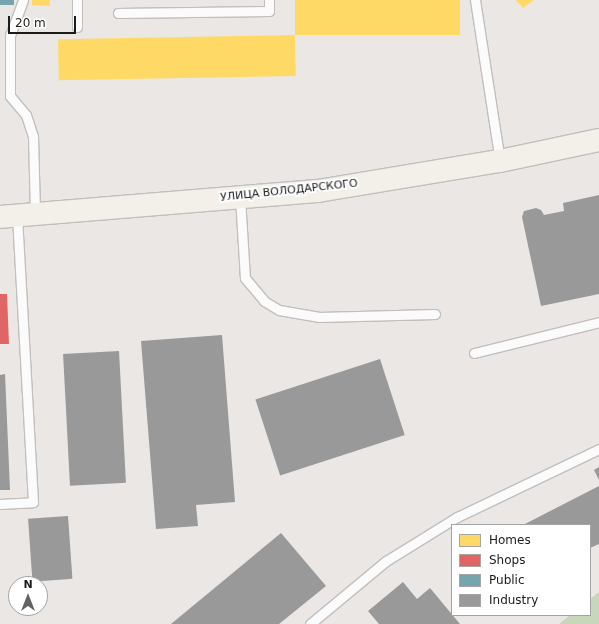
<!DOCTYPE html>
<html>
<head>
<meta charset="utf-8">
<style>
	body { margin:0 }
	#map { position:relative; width:599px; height:624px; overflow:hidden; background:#eae7e4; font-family:"DejaVu Sans",sans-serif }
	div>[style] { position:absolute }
	.forest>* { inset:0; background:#c8d6bb }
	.homes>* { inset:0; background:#ffd966; transform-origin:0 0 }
	.shops>* { inset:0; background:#e06666 }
	.public>* { inset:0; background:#76a5af; transform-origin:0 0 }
	.industry>* { inset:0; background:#999; transform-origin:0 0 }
	.roads { filter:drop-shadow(1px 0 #c1bfbe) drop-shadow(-1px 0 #c1bfbe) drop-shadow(0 1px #c1bfbe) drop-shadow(0 -1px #c1bfbe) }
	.lane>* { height:9px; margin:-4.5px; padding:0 4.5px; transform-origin:4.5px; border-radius:4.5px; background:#fcfbfb }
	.secondary>* { height:22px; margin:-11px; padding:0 11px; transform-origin:11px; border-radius:11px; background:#f2f0e9 }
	span { translate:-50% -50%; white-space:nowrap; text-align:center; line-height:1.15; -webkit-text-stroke:4px #fff; paint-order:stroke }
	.street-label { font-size:11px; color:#1b1b1b }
	.legend { position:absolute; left:451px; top:524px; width:140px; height:92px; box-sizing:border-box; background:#fff; border:1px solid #a4a4a4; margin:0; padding:5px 7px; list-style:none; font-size:12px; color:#1b1b1b }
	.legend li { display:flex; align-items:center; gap:8px; height:20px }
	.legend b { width:20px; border:1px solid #a4a4a4 }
	.north { position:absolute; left:8px; top:576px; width:40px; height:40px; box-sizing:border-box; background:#fff; border:1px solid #a4a4a4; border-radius:50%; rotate:0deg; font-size:11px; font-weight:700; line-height:16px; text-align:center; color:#1b1b1b }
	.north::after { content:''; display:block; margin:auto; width:14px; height:18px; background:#636261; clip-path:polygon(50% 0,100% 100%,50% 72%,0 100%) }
	.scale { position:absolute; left:8px; top:16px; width:68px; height:18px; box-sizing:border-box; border:2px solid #1b1b1b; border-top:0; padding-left:5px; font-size:12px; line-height:14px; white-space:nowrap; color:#1b1b1b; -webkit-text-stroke:3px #fff; paint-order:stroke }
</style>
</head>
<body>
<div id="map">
	<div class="forest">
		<div style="clip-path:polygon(599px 592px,599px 624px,559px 624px,570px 615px,590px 615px,590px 599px)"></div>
	</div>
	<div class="homes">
		<div style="clip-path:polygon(32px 0,50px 0,50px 6px,32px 5px)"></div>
		<div style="left:295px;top:0;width:165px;height:35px"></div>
		<div style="clip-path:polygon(516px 0,534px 0,523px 8px)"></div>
		<div style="left:295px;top:35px;width:41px;height:237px;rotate:89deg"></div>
	</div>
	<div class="shops">
		<div style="clip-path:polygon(0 294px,7px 294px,9px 344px,0 344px)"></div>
	</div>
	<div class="public">
		<div style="left:0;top:0;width:14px;height:5px"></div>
	</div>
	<div class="industry">
		<div style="clip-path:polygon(599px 195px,599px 294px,541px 306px,522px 217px,524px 211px,536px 208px,541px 210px,544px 215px,564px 211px,563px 203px)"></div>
		<div style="clip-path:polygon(222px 335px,235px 502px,196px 505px,198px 526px,156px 529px,141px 341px)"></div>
		<div style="left:119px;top:351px;width:132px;height:56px;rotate:87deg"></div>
		<div style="left:380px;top:359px;width:80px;height:131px;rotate:72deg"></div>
		<div style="clip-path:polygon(5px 374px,10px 490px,0 490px,0 375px)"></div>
		<div style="clip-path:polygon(599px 467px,599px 480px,594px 470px)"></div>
		<div style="clip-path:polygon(599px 486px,599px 544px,590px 548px,590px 525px,523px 525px)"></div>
		<div style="left:68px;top:516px;width:63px;height:40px;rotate:86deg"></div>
		<div style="clip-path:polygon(281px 533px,326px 586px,279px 624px,171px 624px)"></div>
		<div style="clip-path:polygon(403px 582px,417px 599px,430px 588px,460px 624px,379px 624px,368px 611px)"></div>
	</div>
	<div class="roads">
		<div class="lane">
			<div style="left:23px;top:0;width:37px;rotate:110deg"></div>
			<div style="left:10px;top:35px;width:61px;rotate:90deg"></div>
			<div style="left:10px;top:96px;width:25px;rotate:50deg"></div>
			<div style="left:26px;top:115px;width:22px;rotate:72deg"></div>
			<div style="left:33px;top:136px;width:79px;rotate:88.5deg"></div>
			<div style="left:77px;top:0;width:27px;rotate:90deg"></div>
			<div style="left:475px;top:0;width:163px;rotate:81.2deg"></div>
			<div style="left:118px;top:13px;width:151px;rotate:-0.8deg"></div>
			<div style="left:269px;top:11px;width:11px;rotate:-90deg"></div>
			<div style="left:240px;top:197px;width:81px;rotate:86.5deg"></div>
			<div style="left:245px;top:278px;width:30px;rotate:50deg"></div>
			<div style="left:264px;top:301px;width:17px;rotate:31deg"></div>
			<div style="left:279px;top:310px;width:41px;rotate:9.9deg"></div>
			<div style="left:319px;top:317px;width:116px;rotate:-1.5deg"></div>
			<div style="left:474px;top:353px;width:129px;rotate:-13.9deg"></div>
			<div style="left:0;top:504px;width:33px;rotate:-3deg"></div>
			<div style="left:33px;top:502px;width:286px;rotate:-93.2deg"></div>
			<div style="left:310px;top:624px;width:99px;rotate:-39.7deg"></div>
			<div style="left:386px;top:561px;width:84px;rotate:-31.8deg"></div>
			<div style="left:457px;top:517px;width:157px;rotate:-25.6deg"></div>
		</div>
		<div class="secondary">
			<div style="left:0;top:217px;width:319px;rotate:-4.7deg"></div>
			<div style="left:318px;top:191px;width:184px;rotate:-9.4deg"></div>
			<div style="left:500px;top:161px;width:101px;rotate:-12deg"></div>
		</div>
	</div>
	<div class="street-label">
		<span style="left:289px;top:191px;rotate:-6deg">УЛИЦА ВОЛОДАРСКОГО</span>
	</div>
	<ul class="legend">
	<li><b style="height:11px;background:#ffd966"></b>Homes</li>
	<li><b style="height:11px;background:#e06666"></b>Shops</li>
	<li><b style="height:11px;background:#76a5af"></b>Public</li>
	<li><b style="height:11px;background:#999"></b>Industry</li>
	</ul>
	<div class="north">N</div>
	<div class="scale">20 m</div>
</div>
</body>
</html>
